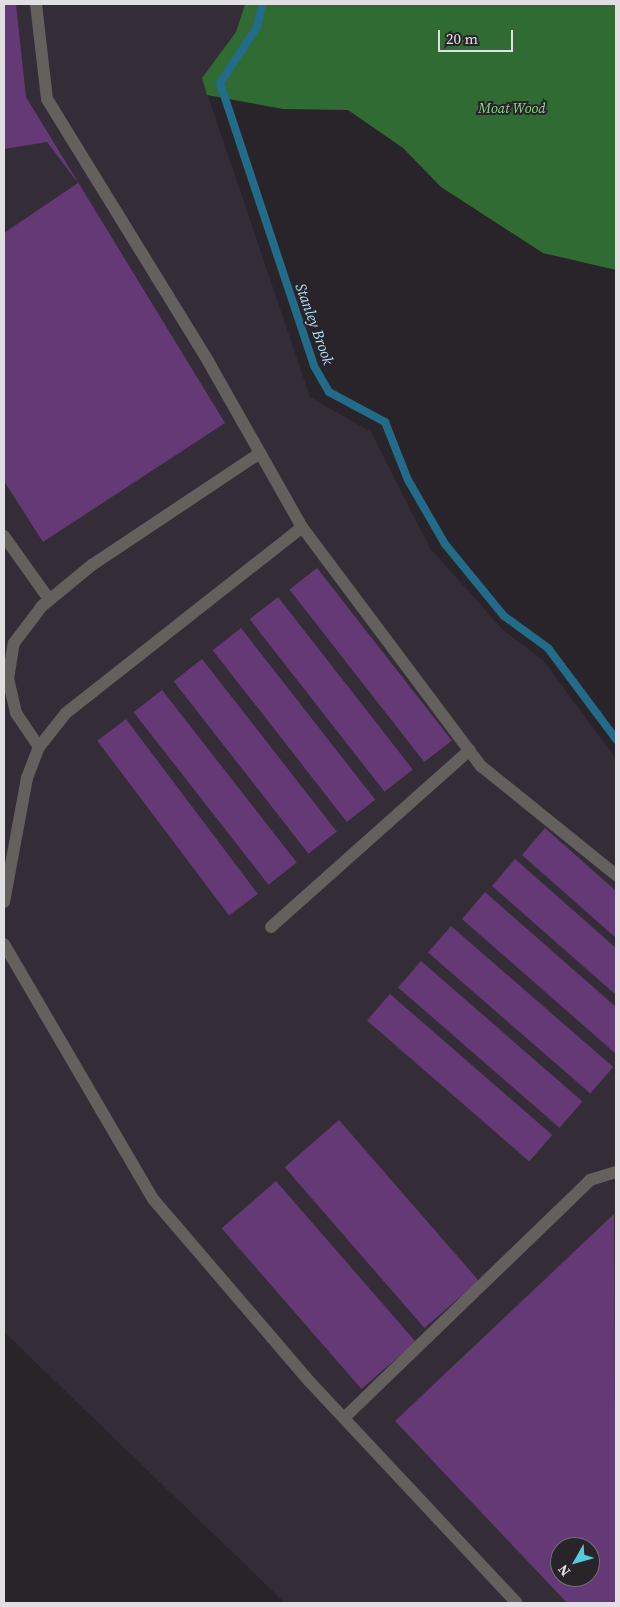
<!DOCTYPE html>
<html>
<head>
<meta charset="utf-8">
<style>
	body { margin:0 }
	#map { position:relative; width:620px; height:1607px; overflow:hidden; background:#28242a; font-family:"Source Serif 4",serif }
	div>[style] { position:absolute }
	.built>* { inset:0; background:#342c37 }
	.forest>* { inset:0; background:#306b33 }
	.stream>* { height:8px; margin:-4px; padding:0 4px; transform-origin:4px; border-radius:4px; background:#226c8a }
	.building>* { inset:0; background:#653975; transform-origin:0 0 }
	.service>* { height:12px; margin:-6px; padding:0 6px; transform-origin:6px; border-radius:6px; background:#64605e }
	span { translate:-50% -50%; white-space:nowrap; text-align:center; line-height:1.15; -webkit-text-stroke:4px #28242a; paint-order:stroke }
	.park-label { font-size:14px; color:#86d888; font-style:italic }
	.water-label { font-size:15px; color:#b3dff5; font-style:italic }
	.frame { position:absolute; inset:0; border:5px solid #e1dfe2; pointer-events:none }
	.north { position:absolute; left:550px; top:1537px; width:50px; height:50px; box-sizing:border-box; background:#28242a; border:1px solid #726f74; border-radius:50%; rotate:232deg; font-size:14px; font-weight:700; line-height:20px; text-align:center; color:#e1dfe2 }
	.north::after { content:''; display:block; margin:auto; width:18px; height:22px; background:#55cadf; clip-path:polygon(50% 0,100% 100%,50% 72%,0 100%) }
	.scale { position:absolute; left:438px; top:30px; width:75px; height:22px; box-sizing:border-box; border:2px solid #e1dfe2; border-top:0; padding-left:6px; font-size:15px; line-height:18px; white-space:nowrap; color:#e1dfe2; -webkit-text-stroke:4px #28242a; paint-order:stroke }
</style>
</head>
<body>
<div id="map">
	<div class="built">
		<div style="clip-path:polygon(evenodd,4px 4px,245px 4px,236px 32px,202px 78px,310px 397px,371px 432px,430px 548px,503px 630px,543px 660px,616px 759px,616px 1603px,285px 1603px,4px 1332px,4px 4px,560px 1547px,590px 1547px,590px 1577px,560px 1577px,560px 1547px)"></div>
	</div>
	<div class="forest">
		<div style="clip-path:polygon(245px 4px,616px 4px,616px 270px,543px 253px,441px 187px,403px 148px,348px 110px,283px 109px,207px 95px,202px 78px,236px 32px)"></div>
	</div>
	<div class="stream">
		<div style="left:262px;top:4px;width:24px;rotate:102deg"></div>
		<div style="left:257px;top:27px;width:67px;rotate:123.5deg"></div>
		<div style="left:220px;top:83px;width:298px;rotate:71.6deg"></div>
		<div style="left:314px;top:366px;width:30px;rotate:60deg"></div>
		<div style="left:329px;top:392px;width:64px;rotate:28.2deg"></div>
		<div style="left:385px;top:422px;width:62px;rotate:68.4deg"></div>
		<div style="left:408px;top:480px;width:74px;rotate:60deg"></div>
		<div style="left:445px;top:544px;width:93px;rotate:50.7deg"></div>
		<div style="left:504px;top:616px;width:54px;rotate:36deg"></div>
		<div style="left:548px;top:648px;width:114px;rotate:53.2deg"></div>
	</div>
	<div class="building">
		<div style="clip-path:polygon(4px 4px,16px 4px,26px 97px,225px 423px,43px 542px,4px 481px,4px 233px,78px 183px,47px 142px,4px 149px)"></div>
		<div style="left:317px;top:568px;width:219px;height:35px;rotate:52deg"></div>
		<div style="left:278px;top:597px;width:219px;height:36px;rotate:52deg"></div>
		<div style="left:241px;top:628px;width:218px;height:36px;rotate:52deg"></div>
		<div style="left:202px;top:659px;width:219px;height:36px;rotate:52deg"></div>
		<div style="left:162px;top:690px;width:219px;height:36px;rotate:52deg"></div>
		<div style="left:126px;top:719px;width:219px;height:36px;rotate:53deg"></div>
		<div style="clip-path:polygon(545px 828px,616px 891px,616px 938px,522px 855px)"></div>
		<div style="clip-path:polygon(515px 859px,616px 948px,616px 995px,492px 886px)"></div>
		<div style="clip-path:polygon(485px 892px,616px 1007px,616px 1054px,462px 919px)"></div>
		<div style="left:451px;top:926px;width:215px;height:35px;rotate:41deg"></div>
		<div style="left:421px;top:961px;width:214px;height:35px;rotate:41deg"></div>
		<div style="left:390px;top:994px;width:215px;height:35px;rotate:41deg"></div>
		<div style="left:339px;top:1120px;width:213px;height:72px;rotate:49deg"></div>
		<div style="left:276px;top:1181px;width:213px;height:72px;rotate:49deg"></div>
		<div style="clip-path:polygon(evenodd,614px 1214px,616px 1603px,567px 1603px,395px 1421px,614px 1214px,560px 1547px,590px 1547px,590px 1577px,560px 1577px,560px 1547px)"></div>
	</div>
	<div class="service">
		<div style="left:36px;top:4px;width:96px;rotate:83.4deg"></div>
		<div style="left:47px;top:99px;width:308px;rotate:58.4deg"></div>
		<div style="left:208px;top:361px;width:191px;rotate:60.5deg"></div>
		<div style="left:302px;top:527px;width:299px;rotate:53.2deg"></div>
		<div style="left:481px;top:766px;width:174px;rotate:38.9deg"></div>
		<div style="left:4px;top:536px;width:77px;rotate:54.5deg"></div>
		<div style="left:39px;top:747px;width:41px;rotate:-124.1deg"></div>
		<div style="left:16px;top:713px;width:35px;rotate:-103deg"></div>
		<div style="left:8px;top:679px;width:36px;rotate:-81deg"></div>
		<div style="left:14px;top:643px;width:46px;rotate:-52.9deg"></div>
		<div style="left:42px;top:606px;width:65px;rotate:-39.4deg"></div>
		<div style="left:92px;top:565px;width:202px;rotate:-33.7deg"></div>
		<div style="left:4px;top:902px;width:126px;rotate:-79.5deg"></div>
		<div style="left:27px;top:778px;width:33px;rotate:-69deg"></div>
		<div style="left:39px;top:747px;width:43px;rotate:-51.5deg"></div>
		<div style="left:66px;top:713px;width:300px;rotate:-38.2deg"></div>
		<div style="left:271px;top:927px;width:266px;rotate:-41.7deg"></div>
		<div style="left:4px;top:944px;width:295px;rotate:59.7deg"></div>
		<div style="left:153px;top:1199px;width:240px;rotate:49.4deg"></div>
		<div style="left:309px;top:1381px;width:304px;rotate:46.9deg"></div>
		<div style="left:345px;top:1417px;width:341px;rotate:-44deg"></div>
		<div style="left:590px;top:1180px;width:27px;rotate:-17deg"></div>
	</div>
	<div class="park-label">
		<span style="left:512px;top:108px">Moat Wood</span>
	</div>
	<div class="water-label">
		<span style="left:315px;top:324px;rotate:70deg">Stanley Brook</span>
	</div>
	<div class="frame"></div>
	<div class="north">N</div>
	<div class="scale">20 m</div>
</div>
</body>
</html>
